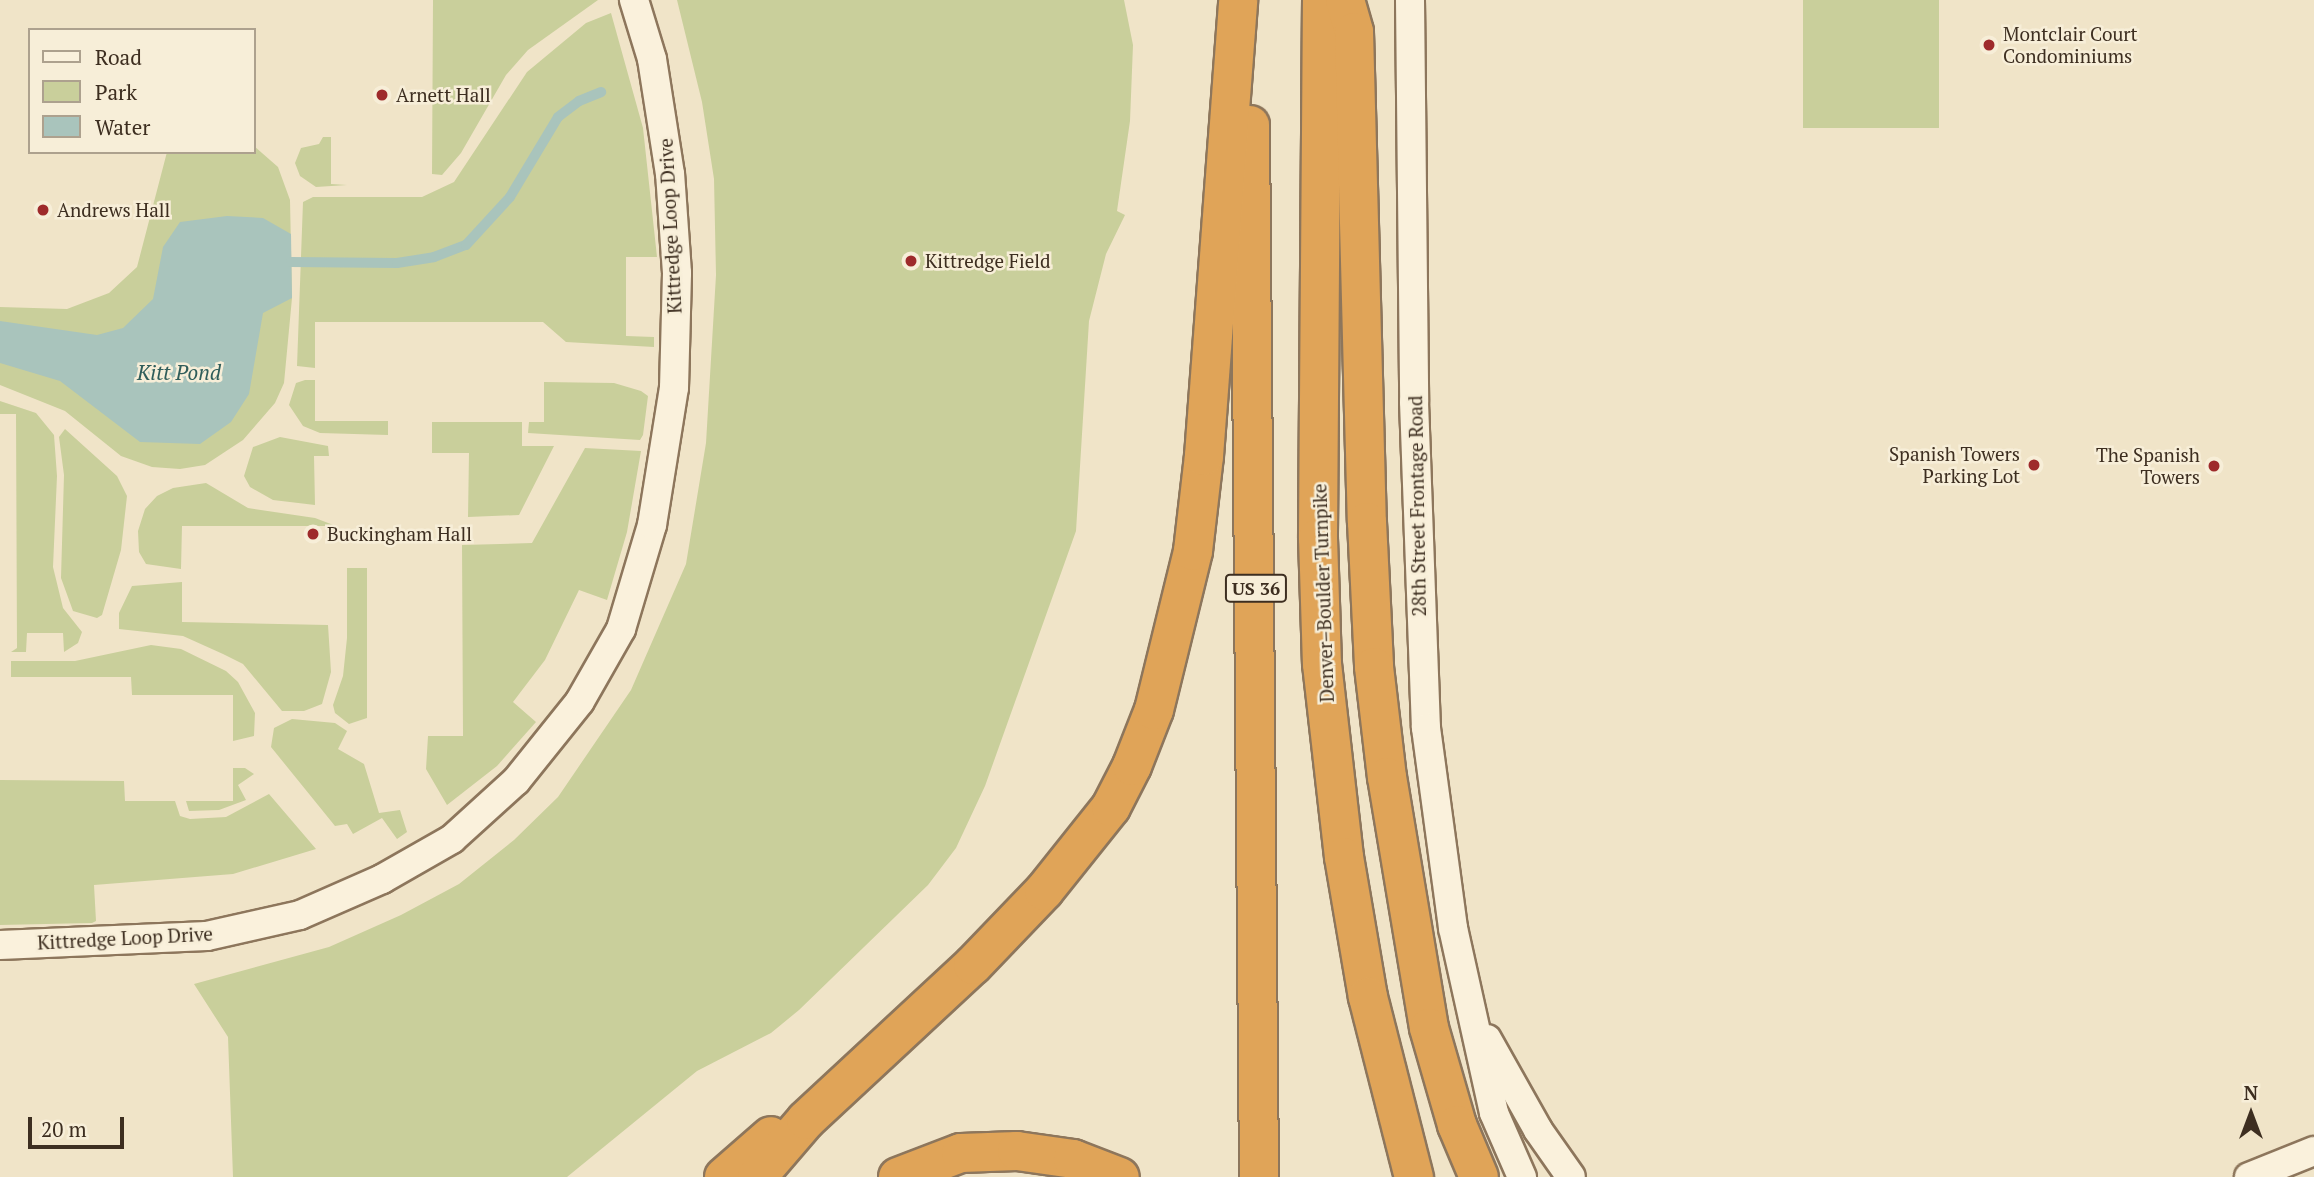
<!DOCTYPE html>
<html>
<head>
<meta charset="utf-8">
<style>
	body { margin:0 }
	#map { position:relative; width:2314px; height:1177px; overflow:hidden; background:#f0e4c8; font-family:"PT Serif",serif }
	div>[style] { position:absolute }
	.green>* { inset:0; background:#c9cf9b; transform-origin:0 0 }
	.water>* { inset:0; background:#a9c4bc }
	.stream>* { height:10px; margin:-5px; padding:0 5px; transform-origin:5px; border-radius:5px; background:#a9c4bc }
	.roads { filter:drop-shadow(2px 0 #8d765c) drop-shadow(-2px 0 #8d765c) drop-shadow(0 2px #8d765c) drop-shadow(0 -2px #8d765c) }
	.street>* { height:28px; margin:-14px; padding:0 14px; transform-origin:14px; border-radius:14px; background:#faf1dc }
	.highway>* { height:38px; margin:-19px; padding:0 19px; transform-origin:19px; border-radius:19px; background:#e0a458 }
	.dots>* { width:19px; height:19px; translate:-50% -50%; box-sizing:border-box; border:4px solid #f7eed8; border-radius:50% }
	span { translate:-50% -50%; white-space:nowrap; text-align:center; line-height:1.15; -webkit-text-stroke:5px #f7eed8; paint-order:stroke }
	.shield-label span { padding:2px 5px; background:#f7eed8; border:2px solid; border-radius:5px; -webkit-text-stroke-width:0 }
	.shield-label { font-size:18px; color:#3d2e20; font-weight:700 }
	.poi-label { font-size:19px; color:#3d2e20 }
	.left { translate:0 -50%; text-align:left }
	.right { translate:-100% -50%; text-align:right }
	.street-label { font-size:19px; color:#3d2e20 }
	.water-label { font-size:21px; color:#2f5d5a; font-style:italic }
	.legend { position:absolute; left:28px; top:28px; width:228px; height:126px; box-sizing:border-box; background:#f7eed8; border:2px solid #ada18e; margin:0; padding:9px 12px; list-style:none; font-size:21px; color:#3d2e20 }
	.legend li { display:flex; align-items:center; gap:14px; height:35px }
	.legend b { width:35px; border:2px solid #ada18e }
	.north { position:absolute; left:2216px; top:1079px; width:70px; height:70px; -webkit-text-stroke:5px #f7eed8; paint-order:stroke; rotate:0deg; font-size:19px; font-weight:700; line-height:28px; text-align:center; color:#3d2e20 }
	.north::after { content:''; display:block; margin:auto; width:24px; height:32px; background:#3d2e20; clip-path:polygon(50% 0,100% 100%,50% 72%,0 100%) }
	.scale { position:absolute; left:28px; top:1117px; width:96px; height:32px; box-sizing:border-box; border:4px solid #3d2e20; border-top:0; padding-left:9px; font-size:21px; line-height:24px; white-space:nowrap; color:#3d2e20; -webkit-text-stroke:5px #f7eed8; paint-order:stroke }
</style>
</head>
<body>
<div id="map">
	<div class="green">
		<div style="clip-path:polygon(433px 0,598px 0,528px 50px,506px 75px,461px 153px,442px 175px,432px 174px)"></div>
		<div style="clip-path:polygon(677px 0,1124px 0,1133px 45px,1130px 121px,1117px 211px,1125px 215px,1106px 254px,1089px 321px,1076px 531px,985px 786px,956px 848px,928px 885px,799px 1010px,771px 1033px,697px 1071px,567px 1177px,233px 1177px,228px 1037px,194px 984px,329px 947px,401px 915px,459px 884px,514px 840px,558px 797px,631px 690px,686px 564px,706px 443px,716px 275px,714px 179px,702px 102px)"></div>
		<div style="left:1803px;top:0;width:136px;height:128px"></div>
		<div style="clip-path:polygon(611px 13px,643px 128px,657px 257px,626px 257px,626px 336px,654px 337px,654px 347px,566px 342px,543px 322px,315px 322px,315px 368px,297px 366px,303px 202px,313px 197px,422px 197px,454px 182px,527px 72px,586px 23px)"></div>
		<div style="clip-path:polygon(323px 137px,331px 137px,331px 184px,347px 185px,316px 187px,300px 176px,295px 163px,301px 148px,319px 144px)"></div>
		<div style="clip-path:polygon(254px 146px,278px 167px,290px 200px,292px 298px,284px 383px,275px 403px,243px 440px,205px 465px,180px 469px,152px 467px,121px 456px,65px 411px,0 385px,0 307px,67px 309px,109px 293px,137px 267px,167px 152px,254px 152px)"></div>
		<div style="clip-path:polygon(305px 380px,315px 380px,315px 421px,388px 421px,388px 435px,320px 433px,303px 426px,289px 405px,296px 383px)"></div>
		<div style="clip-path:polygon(544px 382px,614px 383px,641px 391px,648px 396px,643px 435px,640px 440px,528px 433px,529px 422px,544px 422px)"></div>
		<div style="clip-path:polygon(0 401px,36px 413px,54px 435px,57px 476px,53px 567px,63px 608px,82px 632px,78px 643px,64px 652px,63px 633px,27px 633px,26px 652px,11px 652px,17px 648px,16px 414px,0 414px)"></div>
		<div style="clip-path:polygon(432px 422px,522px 422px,522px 446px,554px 446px,519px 515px,468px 517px,469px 453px,432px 453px)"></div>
		<div style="clip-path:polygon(65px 429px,117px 476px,127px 496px,121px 550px,102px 615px,97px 618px,73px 611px,61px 578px,64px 475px,59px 437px)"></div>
		<div style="clip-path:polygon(280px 437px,328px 446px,329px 456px,314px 456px,315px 505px,273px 500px,250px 487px,244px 476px,253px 447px)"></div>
		<div style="clip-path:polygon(585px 448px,641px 451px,627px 532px,607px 600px,579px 590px,545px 660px,513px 702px,536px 722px,497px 766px,447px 805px,426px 769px,428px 736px,463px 736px,462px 545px,532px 543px)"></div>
		<div style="clip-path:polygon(206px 483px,248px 508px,315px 518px,336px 526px,182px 526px,181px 569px,146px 564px,139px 552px,138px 531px,145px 509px,157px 496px,173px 488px)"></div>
		<div style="clip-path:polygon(347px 568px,367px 568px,367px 718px,349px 724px,335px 713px,333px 705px,343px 676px,347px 638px)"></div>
		<div style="clip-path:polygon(182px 582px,182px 622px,328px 625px,331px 672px,322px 704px,304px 711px,282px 711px,243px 664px,223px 654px,183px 636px,119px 629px,119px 613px,132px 586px)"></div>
		<div style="clip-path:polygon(151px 645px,181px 649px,226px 671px,238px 682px,255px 713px,254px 736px,233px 741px,233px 695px,132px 695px,131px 677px,11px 677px,11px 661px,75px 661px)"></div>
		<div style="clip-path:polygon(292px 719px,335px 723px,347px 731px,338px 749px,364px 764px,379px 813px,400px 810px,407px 832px,397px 839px,382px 818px,353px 834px,347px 824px,335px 826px,271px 747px,274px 728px)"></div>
		<div style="clip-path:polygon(233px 768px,245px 768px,254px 774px,238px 785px,246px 800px,219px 810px,189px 811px,186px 801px,233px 801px)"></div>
		<div style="clip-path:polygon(0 780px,124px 781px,125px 801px,175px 801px,180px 816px,190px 819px,226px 817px,269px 794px,316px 849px,233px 874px,94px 885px,96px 921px,92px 923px,0 925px)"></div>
	</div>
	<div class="water">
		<div style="clip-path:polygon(227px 216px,263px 218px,291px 234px,292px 298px,263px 313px,249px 394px,231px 422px,200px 444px,140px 442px,60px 381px,0 363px,0 321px,97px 335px,123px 328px,153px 299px,163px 247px,180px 222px)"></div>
	</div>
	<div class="stream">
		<div style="left:291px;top:262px;width:106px;rotate:0.5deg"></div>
		<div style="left:397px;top:263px;width:37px;rotate:-9deg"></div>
		<div style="left:434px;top:257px;width:34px;rotate:-21deg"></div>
		<div style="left:466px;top:245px;width:65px;rotate:-47.5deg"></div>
		<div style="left:510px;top:197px;width:93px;rotate:-59deg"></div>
		<div style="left:558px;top:117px;width:26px;rotate:-37deg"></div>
		<div style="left:579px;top:101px;width:24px;rotate:-22deg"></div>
	</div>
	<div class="roads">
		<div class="street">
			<div style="left:1410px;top:0;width:402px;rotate:89.4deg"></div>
			<div style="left:1414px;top:402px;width:326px;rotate:87.9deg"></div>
			<div style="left:1426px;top:728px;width:202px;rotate:82.3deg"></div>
			<div style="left:1453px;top:928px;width:189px;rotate:77.5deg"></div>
			<div style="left:1494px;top:1113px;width:70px;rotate:66.4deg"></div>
			<div style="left:0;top:945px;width:207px;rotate:-2.5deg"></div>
			<div style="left:207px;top:936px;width:95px;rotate:-12.7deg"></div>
			<div style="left:300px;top:915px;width:90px;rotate:-23.7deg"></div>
			<div style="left:382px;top:879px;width:81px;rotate:-29.7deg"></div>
			<div style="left:452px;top:839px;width:86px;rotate:-42.2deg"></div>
			<div style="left:516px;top:781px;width:102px;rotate:-51.3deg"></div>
			<div style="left:580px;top:701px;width:83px;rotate:-60.3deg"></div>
			<div style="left:621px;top:629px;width:109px;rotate:-73.4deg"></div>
			<div style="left:652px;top:525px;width:139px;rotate:-80.9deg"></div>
			<div style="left:674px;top:388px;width:115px;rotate:-88.5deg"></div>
			<div style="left:677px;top:273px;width:99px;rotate:-94deg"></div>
			<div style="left:670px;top:174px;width:116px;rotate:-98.9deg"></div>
			<div style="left:652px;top:59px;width:62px;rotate:-107deg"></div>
			<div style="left:1487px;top:1039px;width:104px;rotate:60.7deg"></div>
			<div style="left:1538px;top:1130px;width:57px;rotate:54.9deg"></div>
			<div style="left:2249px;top:1177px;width:70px;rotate:-21.8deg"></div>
		</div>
		<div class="highway">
			<div style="left:1322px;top:0;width:538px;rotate:90.43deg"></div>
			<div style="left:1318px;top:538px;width:126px;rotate:88.2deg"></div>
			<div style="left:1322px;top:664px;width:194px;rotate:83.5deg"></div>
			<div style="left:1344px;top:857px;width:142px;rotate:80.3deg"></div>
			<div style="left:1368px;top:997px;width:186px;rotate:75.7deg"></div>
			<div style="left:1345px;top:0;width:33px;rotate:74deg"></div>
			<div style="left:1354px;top:32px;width:490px;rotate:88.5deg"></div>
			<div style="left:1367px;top:522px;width:145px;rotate:87.2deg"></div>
			<div style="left:1374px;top:667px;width:111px;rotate:83.3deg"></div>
			<div style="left:1387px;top:777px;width:254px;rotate:80.5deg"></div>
			<div style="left:1429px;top:1028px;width:101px;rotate:73.9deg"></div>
			<div style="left:1457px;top:1125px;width:56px;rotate:67.1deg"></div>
			<div style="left:1250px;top:125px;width:1052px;rotate:89.51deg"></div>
			<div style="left:724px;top:1177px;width:62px;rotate:-41.1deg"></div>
			<div style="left:757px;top:1177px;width:75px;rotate:-49.3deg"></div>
			<div style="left:806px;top:1120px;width:228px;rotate:-42.9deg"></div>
			<div style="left:973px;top:965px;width:103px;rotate:-46.2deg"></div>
			<div style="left:1044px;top:891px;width:107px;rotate:-51.4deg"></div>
			<div style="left:1111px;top:807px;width:46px;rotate:-62.9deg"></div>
			<div style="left:1132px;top:766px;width:60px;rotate:-68.6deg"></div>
			<div style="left:1154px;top:710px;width:164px;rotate:-76.2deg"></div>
			<div style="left:1193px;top:551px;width:96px;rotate:-83.4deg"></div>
			<div style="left:1204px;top:456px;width:457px;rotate:-85.7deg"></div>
			<div style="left:898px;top:1177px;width:67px;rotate:-20.9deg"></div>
			<div style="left:961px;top:1153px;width:56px;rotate:-2deg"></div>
			<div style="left:1017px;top:1151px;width:57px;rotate:8.1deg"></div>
			<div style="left:1073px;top:1159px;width:50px;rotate:21deg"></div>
		</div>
	</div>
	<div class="dots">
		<div style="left:1989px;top:45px;background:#9e2a2b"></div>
		<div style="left:382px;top:95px;background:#9e2a2b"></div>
		<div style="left:43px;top:210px;background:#9e2a2b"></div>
		<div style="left:911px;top:261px;background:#9e2a2b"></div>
		<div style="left:2034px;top:465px;background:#9e2a2b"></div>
		<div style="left:2214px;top:466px;background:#9e2a2b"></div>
		<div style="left:313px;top:534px;background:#9e2a2b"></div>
	</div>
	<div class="shield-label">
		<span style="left:1256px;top:588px">US 36</span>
	</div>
	<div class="poi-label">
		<span class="left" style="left:2003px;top:45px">Montclair Court<br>Condominiums</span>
		<span class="left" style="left:396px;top:95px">Arnett Hall</span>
		<span class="left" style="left:57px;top:210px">Andrews Hall</span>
		<span class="left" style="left:925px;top:261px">Kittredge Field</span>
		<span class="right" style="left:2020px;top:465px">Spanish Towers<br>Parking Lot</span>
		<span class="right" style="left:2200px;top:466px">The Spanish<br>Towers</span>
		<span class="left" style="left:327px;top:534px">Buckingham Hall</span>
	</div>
	<div class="street-label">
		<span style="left:670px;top:226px;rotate:-93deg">Kittredge Loop Drive</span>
		<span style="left:1417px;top:506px;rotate:-91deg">28th Street Frontage Road</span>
		<span style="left:1323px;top:593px;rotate:-92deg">Denver–Boulder Turnpike</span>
		<span style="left:125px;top:938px;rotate:-3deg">Kittredge Loop Drive</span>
	</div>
	<div class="water-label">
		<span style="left:179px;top:372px">Kitt Pond</span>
	</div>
	<ul class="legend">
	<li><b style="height:9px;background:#faf1dc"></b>Road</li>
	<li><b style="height:19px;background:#c9cf9b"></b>Park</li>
	<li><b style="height:19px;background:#a9c4bc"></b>Water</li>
	</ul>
	<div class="north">N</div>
	<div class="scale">20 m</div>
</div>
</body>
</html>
